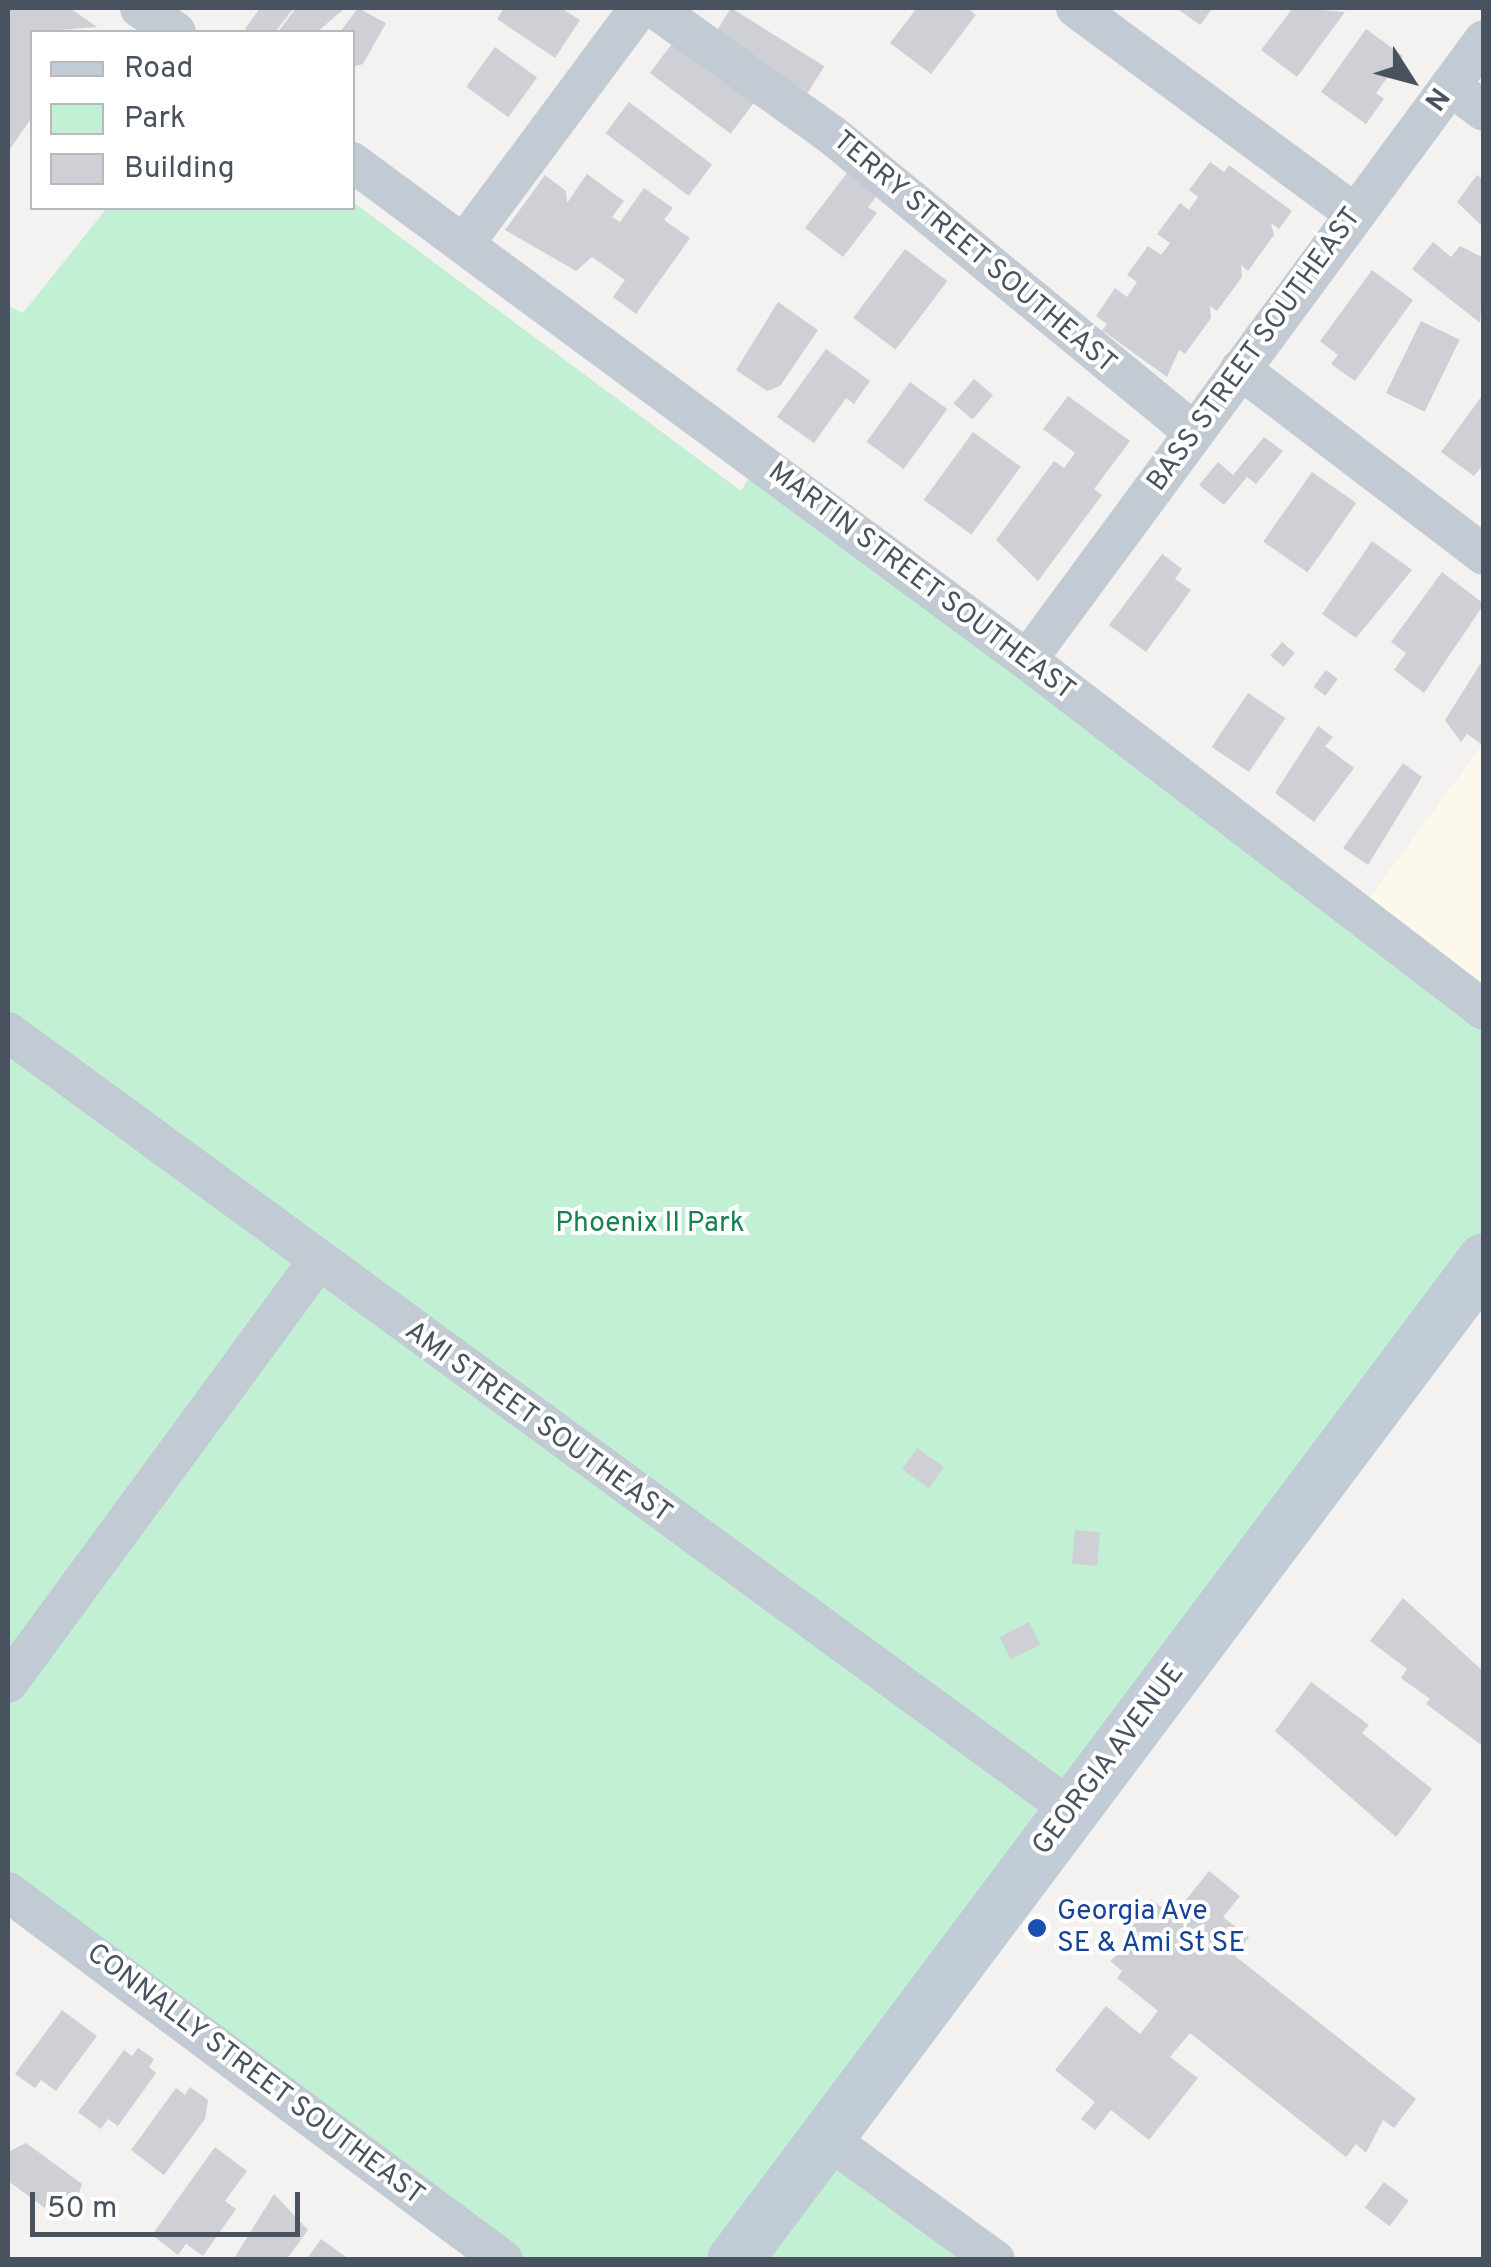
<!DOCTYPE html>
<html>
<head>
<meta charset="utf-8">
<style>
	body { margin:0 }
	#map { position:relative; width:1491px; height:2267px; overflow:hidden; background:#f4f1f1; font-family:Overpass,sans-serif }
	div>[style] { position:absolute }
	.commercial>* { inset:0; background:#fcf9ec }
	.green>* { inset:0; background:#c1f0d5 }
	.building>* { inset:0; background:#ced0d6; transform-origin:0 0 }
	.street>* { height:40px; margin:-20px; padding:0 20px; transform-origin:20px; border-radius:20px; background:#c2cbd3 }
	.secondary>* { height:55px; margin:-27.5px; padding:0 27.5px; transform-origin:27.5px; border-radius:27.5px; background:#c2ccd7 }
	.dots>* { width:28px; height:28px; translate:-50% -50%; box-sizing:border-box; border:5px solid #fff; border-radius:50% }
	span { translate:-50% -50%; white-space:nowrap; text-align:center; line-height:1.15; -webkit-text-stroke:8px #fff; paint-order:stroke }
	.street-label { font-size:28px; color:#49535f }
	.park-label { font-size:28px; color:#188152 }
	.transit-label { font-size:28px; color:#164399 }
	.left { translate:0 -50%; text-align:left }
	.frame { position:absolute; inset:0; border:10px solid #49535f; pointer-events:none }
	.legend { position:absolute; left:30px; top:30px; width:325px; height:180px; box-sizing:border-box; background:#fff; border:2px solid #b6babf; margin:0; padding:12px 18px; list-style:none; font-size:30px; color:#49535f }
	.legend li { display:flex; align-items:center; gap:20px; height:50px }
	.legend b { width:50px; border:2px solid #b6babf }
	.north { position:absolute; left:1361px; top:30px; width:100px; height:100px; -webkit-text-stroke:8px #fff; paint-order:stroke; rotate:126deg; font-size:28px; font-weight:700; line-height:40px; text-align:center; color:#49535f }
	.north::after { content:''; display:block; margin:auto; width:35px; height:45px; background:#49535f; clip-path:polygon(50% 0,100% 100%,50% 72%,0 100%) }
	.scale { position:absolute; left:30px; top:2192px; width:270px; height:45px; box-sizing:border-box; border:5px solid #49535f; border-top:0; padding-left:12px; font-size:30px; line-height:35px; white-space:nowrap; color:#49535f; -webkit-text-stroke:8px #fff; paint-order:stroke }
</style>
</head>
<body>
<div id="map">
	<div class="commercial">
		<div style="clip-path:polygon(1483px 744px,1483px 1006px,1362px 908px)"></div>
	</div>
	<div class="green">
		<div style="clip-path:polygon(353px 202px,741px 491px,757px 465px,1483px 1003px,1483px 1247px,815px 2121px,1010px 2259px,479px 2259px,8px 1894px,8px 305px,23px 313px,107px 208px)"></div>
	</div>
	<div class="building">
		<div style="clip-path:polygon(8px 8px,70px 8px,97px 27px,32px 32px,32px 117px,8px 152px)"></div>
		<div style="clip-path:polygon(260px 8px,294px 8px,275px 32px,250px 32px,245px 29px)"></div>
		<div style="clip-path:polygon(296px 8px,342px 8px,344px 9px,317px 32px,278px 32px)"></div>
		<div style="clip-path:polygon(358px 8px,386px 23px,363px 64px,352px 67px,352px 32px,340px 32px)"></div>
		<div style="clip-path:polygon(504px 8px,561px 8px,580px 20px,555px 58px,497px 19px)"></div>
		<div style="left:731px;top:8px;width:110px;height:31px;rotate:32deg"></div>
		<div style="clip-path:polygon(917px 8px,967px 8px,976px 15px,931px 74px,890px 43px)"></div>
		<div style="clip-path:polygon(1176px 8px,1213px 8px,1200px 25px)"></div>
		<div style="clip-path:polygon(1293px 8px,1345px 12px,1297px 77px,1261px 50px)"></div>
		<div style="clip-path:polygon(1366px 29px,1403px 56px,1376px 93px,1384px 99px,1366px 124px,1321px 92px)"></div>
		<div style="left:674px;top:41px;width:101px;height:40px;rotate:37deg"></div>
		<div style="left:495px;top:47px;width:52px;height:49px;rotate:36deg"></div>
		<div style="left:629px;top:102px;width:104px;height:39px;rotate:37deg"></div>
		<div style="clip-path:polygon(1210px 162px,1224px 172px,1229px 165px,1292px 211px,1279px 229px,1271px 223px,1274px 235px,1248px 271px,1241px 265px,1242px 277px,1217px 311px,1210px 306px,1211px 318px,1185px 354px,1179px 350px,1167px 377px,1102px 330px,1107px 324px,1096px 316px,1115px 288px,1127px 297px,1137px 282px,1127px 275px,1148px 246px,1161px 255px,1170px 243px,1157px 234px,1180px 203px,1189px 210px,1198px 197px,1189px 190px)"></div>
		<div style="clip-path:polygon(847px 173px,877px 196px,868px 207px,877px 213px,843px 257px,805px 228px)"></div>
		<div style="clip-path:polygon(587px 174px,624px 201px,612px 217px,620px 222px,644px 188px,673px 208px,664px 220px,690px 238px,636px 314px,613px 297px,625px 280px,592px 257px,576px 271px,505px 230px,545px 175px,566px 191px,567px 203px)"></div>
		<div style="clip-path:polygon(1477px 175px,1484px 180px,1484px 228px,1457px 202px)"></div>
		<div style="clip-path:polygon(1433px 242px,1451px 257px,1460px 246px,1484px 258px,1480px 323px,1412px 269px)"></div>
		<div style="left:905px;top:249px;width:53px;height:86px;rotate:37deg"></div>
		<div style="clip-path:polygon(1372px 270px,1413px 300px,1355px 381px,1331px 364px,1338px 355px,1320px 341px)"></div>
		<div style="clip-path:polygon(778px 302px,818px 330px,780px 386px,767px 391px,736px 370px)"></div>
		<div style="left:1421px;top:321px;width:43px;height:80px;rotate:26deg"></div>
		<div style="clip-path:polygon(826px 349px,870px 381px,854px 404px,846px 398px,814px 443px,777px 417px)"></div>
		<div style="left:974px;top:379px;width:25px;height:32px;rotate:40deg"></div>
		<div style="left:910px;top:382px;width:46px;height:74px;rotate:36deg"></div>
		<div style="clip-path:polygon(1484px 393px,1484px 463px,1474px 476px,1441px 452px)"></div>
		<div style="clip-path:polygon(1068px 396px,1130px 441px,1094px 489px,1102px 495px,1038px 581px,996px 540px,1054px 461px,1064px 468px,1075px 453px,1043px 429px)"></div>
		<div style="left:973px;top:432px;width:59px;height:84px;rotate:36deg"></div>
		<div style="clip-path:polygon(1264px 437px,1283px 451px,1256px 484px,1247px 477px,1224px 505px,1199px 485px,1218px 462px,1233px 475px)"></div>
		<div style="left:1312px;top:472px;width:54px;height:85px;rotate:35deg"></div>
		<div style="clip-path:polygon(1372px 541px,1412px 570px,1356px 638px,1322px 614px)"></div>
		<div style="clip-path:polygon(1162px 554px,1182px 569px,1175px 579px,1191px 590px,1146px 652px,1109px 625px)"></div>
		<div style="clip-path:polygon(1442px 572px,1484px 604px,1424px 693px,1394px 670px,1406px 653px,1391px 642px)"></div>
		<div style="left:1282px;top:642px;width:17px;height:18px;rotate:40deg"></div>
		<div style="clip-path:polygon(1484px 658px,1484px 746px,1467px 734px,1461px 742px,1445px 720px)"></div>
		<div style="left:1326px;top:670px;width:15px;height:21px;rotate:37deg"></div>
		<div style="left:1248px;top:693px;width:45px;height:65px;rotate:34deg"></div>
		<div style="clip-path:polygon(1318px 726px,1333px 737px,1325px 746px,1354px 768px,1314px 822px,1275px 793px)"></div>
		<div style="clip-path:polygon(1403px 763px,1422px 777px,1368px 865px,1343px 848px)"></div>
		<div style="left:917px;top:1448px;width:33px;height:26px;rotate:35deg"></div>
		<div style="left:1075px;top:1530px;width:25px;height:34px;rotate:5deg"></div>
		<div style="clip-path:polygon(1403px 1598px,1484px 1672px,1484px 1747px,1426px 1704px,1430px 1699px,1401px 1678px,1407px 1669px,1370px 1641px)"></div>
		<div style="left:1029px;top:1622px;width:25px;height:33px;rotate:63deg"></div>
		<div style="clip-path:polygon(1311px 1682px,1369px 1725px,1362px 1733px,1432px 1789px,1396px 1837px,1275px 1731px)"></div>
		<div style="clip-path:polygon(1209px 1871px,1240px 1896px,1223px 1917px,1249px 1937px,1235px 1956px,1416px 2099px,1394px 2128px,1383px 2120px,1366px 2153px,1356px 2144px,1346px 2157px,1190px 2033px,1170px 2057px,1198px 2078px,1149px 2140px,1111px 2110px,1095px 2130px,1081px 2119px,1095px 2102px,1055px 2070px,1106px 2006px,1140px 2034px,1158px 2011px,1117px 1978px,1122px 1971px,1110px 1961px,1138px 1937px,1128px 1929px,1151px 1899px,1173px 1916px)"></div>
		<div style="clip-path:polygon(62px 2010px,97px 2036px,56px 2091px,41px 2080px,35px 2088px,15px 2074px)"></div>
		<div style="clip-path:polygon(138px 2048px,154px 2059px,149px 2067px,156px 2073px,118px 2126px,108px 2119px,101px 2129px,78px 2112px,124px 2050px,132px 2056px)"></div>
		<div style="clip-path:polygon(190px 2087px,208px 2100px,205px 2119px,164px 2175px,131px 2150px,176px 2088px,185px 2095px)"></div>
		<div style="clip-path:polygon(26px 2143px,82px 2184px,72px 2213px,60px 2219px,8px 2181px,8px 2152px)"></div>
		<div style="clip-path:polygon(215px 2147px,247px 2171px,225px 2201px,236px 2209px,203px 2256px,186px 2244px,178px 2255px,152px 2235px)"></div>
		<div style="left:1384px;top:2182px;width:31px;height:32px;rotate:37deg"></div>
		<div style="clip-path:polygon(274px 2194px,308px 2230px,286px 2260px,233px 2260px)"></div>
		<div style="clip-path:polygon(321px 2239px,350px 2260px,306px 2260px)"></div>
	</div>
	<div class="street">
		<div style="left:140px;top:8px;width:43px;rotate:33.7deg"></div>
		<div style="left:654px;top:8px;width:219px;rotate:35.5deg"></div>
		<div style="left:832px;top:135px;width:468px;rotate:39.4deg"></div>
		<div style="left:1076px;top:8px;width:347px;rotate:36.4deg"></div>
		<div style="left:1450px;top:86px;width:42px;rotate:36.3deg"></div>
		<div style="left:352px;top:162px;width:839px;rotate:36.42deg"></div>
		<div style="left:1027px;top:660px;width:576px;rotate:37.45deg"></div>
		<div style="left:464px;top:244px;width:294px;rotate:-53.4deg"></div>
		<div style="left:1240px;top:369px;width:307px;rotate:37.3deg"></div>
		<div style="left:1027px;top:660px;width:770px;rotate:-53.61deg"></div>
		<div style="left:8px;top:1032px;width:1318px;rotate:36.17deg"></div>
		<div style="left:8px;top:1683px;width:524px;rotate:-53.7deg"></div>
		<div style="left:8px;top:1892px;width:617px;rotate:36.63deg"></div>
		<div style="left:825px;top:2137px;width:210px;rotate:35.9deg"></div>
	</div>
	<div class="secondary">
		<div style="left:734px;top:2260px;width:1250px;rotate:-53.13deg"></div>
	</div>
	<div class="dots">
		<div style="left:1037px;top:1928px;background:#1a4fb4"></div>
	</div>
	<div class="street-label">
		<span style="left:974px;top:253px;rotate:40deg">TERRY STREET SOUTHEAST</span>
		<span style="left:1255px;top:350px;rotate:-54deg">BASS STREET SOUTHEAST</span>
		<span style="left:921px;top:582px;rotate:37deg">MARTIN STREET SOUTHEAST</span>
		<span style="left:538px;top:1423px;rotate:36deg">AMI STREET SOUTHEAST</span>
		<span style="left:1109px;top:1760px;rotate:-53deg">GEORGIA AVENUE</span>
		<span style="left:255px;top:2075px;rotate:37deg">CONNALLY STREET SOUTHEAST</span>
	</div>
	<div class="park-label">
		<span style="left:650px;top:1224px">Phoenix II Park</span>
	</div>
	<div class="transit-label">
		<span class="left" style="left:1057px;top:1928px">Georgia Ave<br>SE &amp; Ami St SE</span>
	</div>
	<div class="frame"></div>
	<ul class="legend">
	<li><b style="height:12px;background:#c2ccd7"></b>Road</li>
	<li><b style="height:28px;background:#c1f0d5"></b>Park</li>
	<li><b style="height:28px;background:#ced0d6"></b>Building</li>
	</ul>
	<div class="north">N</div>
	<div class="scale">50 m</div>
</div>
</body>
</html>
